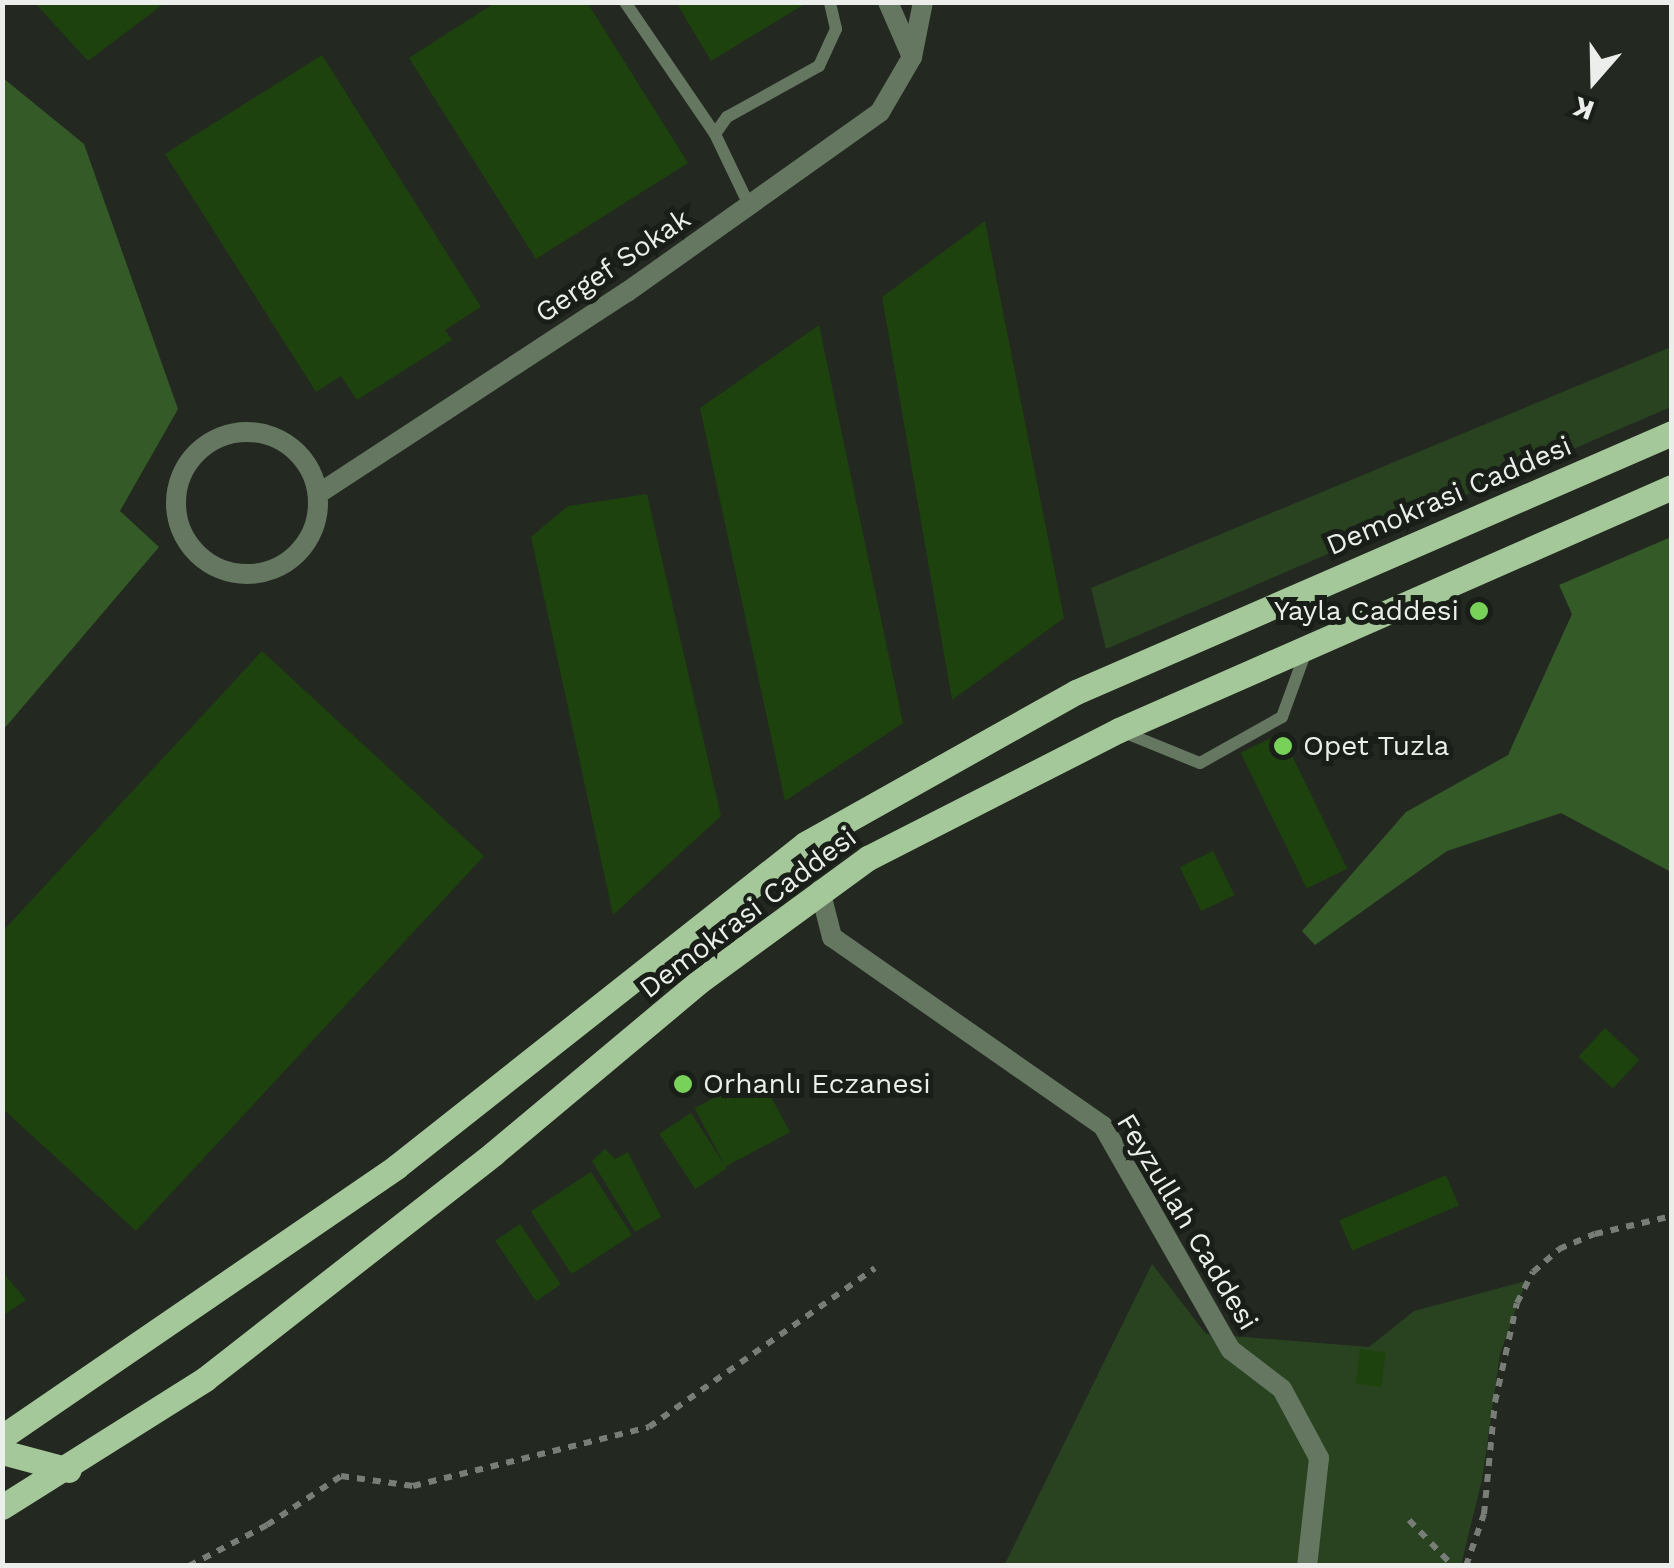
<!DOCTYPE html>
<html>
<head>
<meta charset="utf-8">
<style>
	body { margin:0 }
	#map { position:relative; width:1674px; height:1568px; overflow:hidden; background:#232821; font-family:"Work Sans",sans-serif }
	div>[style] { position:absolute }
	.green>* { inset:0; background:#294321 }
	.forest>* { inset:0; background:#345a27 }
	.building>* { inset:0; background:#1d420e; transform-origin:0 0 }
	.path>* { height:6px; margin-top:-3px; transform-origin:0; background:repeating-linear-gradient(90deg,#797d78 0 8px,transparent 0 16px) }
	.lane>* { height:12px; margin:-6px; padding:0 6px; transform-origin:6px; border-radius:6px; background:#657760 }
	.street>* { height:20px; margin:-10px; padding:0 10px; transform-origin:10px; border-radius:10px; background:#657760 }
	.street>.ring { margin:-10px; padding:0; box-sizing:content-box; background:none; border:20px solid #657760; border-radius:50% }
	.primary>* { height:25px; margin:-12.5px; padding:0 12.5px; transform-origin:12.5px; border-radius:12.5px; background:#a4c899 }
	.dots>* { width:28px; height:28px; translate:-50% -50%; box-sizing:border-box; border:5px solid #191e18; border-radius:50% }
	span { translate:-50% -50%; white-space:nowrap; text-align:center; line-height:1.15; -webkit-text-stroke:10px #191e18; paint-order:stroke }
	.street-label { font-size:28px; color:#ebeeea }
	.poi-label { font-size:28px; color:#ebeeea }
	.right { translate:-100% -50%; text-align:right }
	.left { translate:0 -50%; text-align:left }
	.frame { position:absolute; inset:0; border:5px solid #ebeeea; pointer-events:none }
	.north { position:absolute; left:1544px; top:30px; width:100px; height:100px; -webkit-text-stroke:8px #191e18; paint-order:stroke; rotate:200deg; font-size:28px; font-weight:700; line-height:40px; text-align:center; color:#ebeeea }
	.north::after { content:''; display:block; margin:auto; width:35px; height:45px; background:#ebeeea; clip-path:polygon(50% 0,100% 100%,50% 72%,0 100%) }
</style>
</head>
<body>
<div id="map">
	<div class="green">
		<div style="clip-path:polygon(1671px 347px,1671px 407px,1106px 649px,1091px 588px)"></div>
		<div style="clip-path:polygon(1152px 1264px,1206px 1334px,1369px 1347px,1414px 1311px,1526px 1281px,1500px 1354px,1482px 1480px,1461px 1565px,1004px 1566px)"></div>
	</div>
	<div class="forest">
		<div style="clip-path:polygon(3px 78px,84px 144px,178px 409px,120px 511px,159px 547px,3px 730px)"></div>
		<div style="clip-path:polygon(1671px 537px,1671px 872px,1561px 813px,1447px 851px,1315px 945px,1302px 931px,1406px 812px,1508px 755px,1572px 614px,1559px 585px)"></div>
	</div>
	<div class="building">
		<div style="clip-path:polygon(34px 2px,166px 2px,88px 61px)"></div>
		<div style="clip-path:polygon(496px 2px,587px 2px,688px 163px,536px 259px,409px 58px)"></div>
		<div style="clip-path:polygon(676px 2px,808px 2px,711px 61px)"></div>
		<div style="clip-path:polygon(322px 55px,481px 307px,445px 330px,452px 340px,357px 400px,341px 376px,316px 392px,165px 154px)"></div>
		<div style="clip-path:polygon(985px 221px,1064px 618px,952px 700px,882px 297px)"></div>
		<div style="clip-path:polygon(819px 325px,903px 723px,785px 801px,700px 408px)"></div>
		<div style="clip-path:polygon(647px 494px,721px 816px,613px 915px,531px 537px,568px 506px)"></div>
		<div style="clip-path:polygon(262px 651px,484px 856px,136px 1231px,2px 1108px,2px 932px)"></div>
		<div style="left:1281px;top:733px;width:151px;height:45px;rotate:64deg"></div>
		<div style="left:1213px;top:851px;width:49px;height:37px;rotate:64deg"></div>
		<div style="left:1605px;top:1028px;width:47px;height:39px;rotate:43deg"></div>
		<div style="left:759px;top:1074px;width:66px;height:73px;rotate:62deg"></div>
		<div style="left:691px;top:1113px;width:66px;height:38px;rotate:57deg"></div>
		<div style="clip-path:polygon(605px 1149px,615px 1159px,628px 1152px,661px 1217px,635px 1232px,592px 1161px)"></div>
		<div style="left:591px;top:1172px;width:75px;height:72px;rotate:57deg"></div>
		<div style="left:1446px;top:1175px;width:33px;height:116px;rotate:67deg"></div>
		<div style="left:520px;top:1224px;width:73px;height:30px;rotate:56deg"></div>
		<div style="clip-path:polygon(2px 1271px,26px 1300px,2px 1316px)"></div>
		<div style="left:1360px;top:1349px;width:26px;height:35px;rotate:7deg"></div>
	</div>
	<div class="path">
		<div style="left:1409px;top:1520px;width:64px;rotate:46.3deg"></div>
		<div style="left:189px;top:1566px;width:88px;rotate:-27.7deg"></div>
		<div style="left:267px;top:1525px;width:89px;rotate:-33.5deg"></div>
		<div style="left:341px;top:1476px;width:73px;rotate:7.9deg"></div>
		<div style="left:413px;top:1486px;width:243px;rotate:-14deg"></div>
		<div style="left:649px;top:1427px;width:276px;rotate:-35.1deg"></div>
		<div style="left:1466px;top:1566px;width:55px;rotate:-70.9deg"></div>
		<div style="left:1484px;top:1514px;width:113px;rotate:-84.4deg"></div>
		<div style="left:1495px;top:1402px;width:101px;rotate:-77.5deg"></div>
		<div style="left:1517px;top:1303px;width:35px;rotate:-63deg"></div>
		<div style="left:1533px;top:1272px;width:35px;rotate:-41deg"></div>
		<div style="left:1559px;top:1249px;width:39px;rotate:-23deg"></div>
		<div style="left:1595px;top:1234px;width:79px;rotate:-13.2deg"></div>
	</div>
	<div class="lane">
		<div style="left:625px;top:2px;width:160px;rotate:55.7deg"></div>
		<div style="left:749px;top:205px;width:79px;rotate:-115.6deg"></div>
		<div style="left:715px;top:134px;width:21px;rotate:-55deg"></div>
		<div style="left:727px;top:117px;width:105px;rotate:-29deg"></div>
		<div style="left:819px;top:66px;width:41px;rotate:-65.3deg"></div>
		<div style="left:836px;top:29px;width:28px;rotate:-103deg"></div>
		<div style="left:1121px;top:731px;width:85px;rotate:22.1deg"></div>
		<div style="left:1200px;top:763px;width:94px;rotate:-29.3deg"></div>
		<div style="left:1282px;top:717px;width:70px;rotate:-70deg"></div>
	</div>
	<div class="street">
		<div style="left:888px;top:2px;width:60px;rotate:66.4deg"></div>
		<div class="ring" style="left:176px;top:432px;width:122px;height:122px"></div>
		<div style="left:318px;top:494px;width:369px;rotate:-33.2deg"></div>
		<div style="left:627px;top:292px;width:310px;rotate:-35.4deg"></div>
		<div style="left:880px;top:112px;width:64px;rotate:-59.8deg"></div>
		<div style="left:912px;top:57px;width:56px;rotate:-78.7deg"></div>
		<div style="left:820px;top:890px;width:49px;rotate:75.7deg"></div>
		<div style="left:832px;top:937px;width:330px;rotate:34.9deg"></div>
		<div style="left:1103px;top:1126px;width:258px;rotate:60.3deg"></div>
		<div style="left:1231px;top:1350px;width:64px;rotate:37.4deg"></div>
		<div style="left:1282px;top:1389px;width:78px;rotate:61.8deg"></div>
		<div style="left:1319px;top:1458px;width:109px;rotate:96.3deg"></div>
	</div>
	<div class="primary">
		<div style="left:2px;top:1437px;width:478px;rotate:-34.4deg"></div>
		<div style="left:396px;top:1167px;width:521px;rotate:-38.3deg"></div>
		<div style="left:805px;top:844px;width:311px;rotate:-29.3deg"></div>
		<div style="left:1076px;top:692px;width:650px;rotate:-23.49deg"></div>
		<div style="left:2px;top:1452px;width:69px;rotate:15deg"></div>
		<div style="left:2px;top:1507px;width:240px;rotate:-32.2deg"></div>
		<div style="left:205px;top:1379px;width:367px;rotate:-38deg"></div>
		<div style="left:494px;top:1153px;width:265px;rotate:-39.9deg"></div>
		<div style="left:697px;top:983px;width:212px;rotate:-36.2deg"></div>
		<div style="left:868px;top:858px;width:282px;rotate:-27deg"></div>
		<div style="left:1119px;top:730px;width:604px;rotate:-23.72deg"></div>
	</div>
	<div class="dots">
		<div style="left:1479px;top:611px;background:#78d259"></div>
		<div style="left:1283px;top:746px;background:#78d259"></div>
		<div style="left:683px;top:1084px;background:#78d259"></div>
	</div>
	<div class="street-label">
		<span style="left:613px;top:266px;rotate:-34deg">Gergef Sokak</span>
		<span style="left:1449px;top:496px;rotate:-23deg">Demokrasi Caddesi</span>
		<span style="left:748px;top:913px;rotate:-37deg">Demokrasi Caddesi</span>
		<span style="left:1187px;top:1222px;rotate:59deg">Feyzullah Caddesi</span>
	</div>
	<div class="poi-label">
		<span class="right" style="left:1459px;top:611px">Yayla Caddesi</span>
		<span class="left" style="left:1303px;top:746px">Opet Tuzla</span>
		<span class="left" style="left:703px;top:1084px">Orhanlı Eczanesi</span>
	</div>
	<div class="frame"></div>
	<div class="north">K</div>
</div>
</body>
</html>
